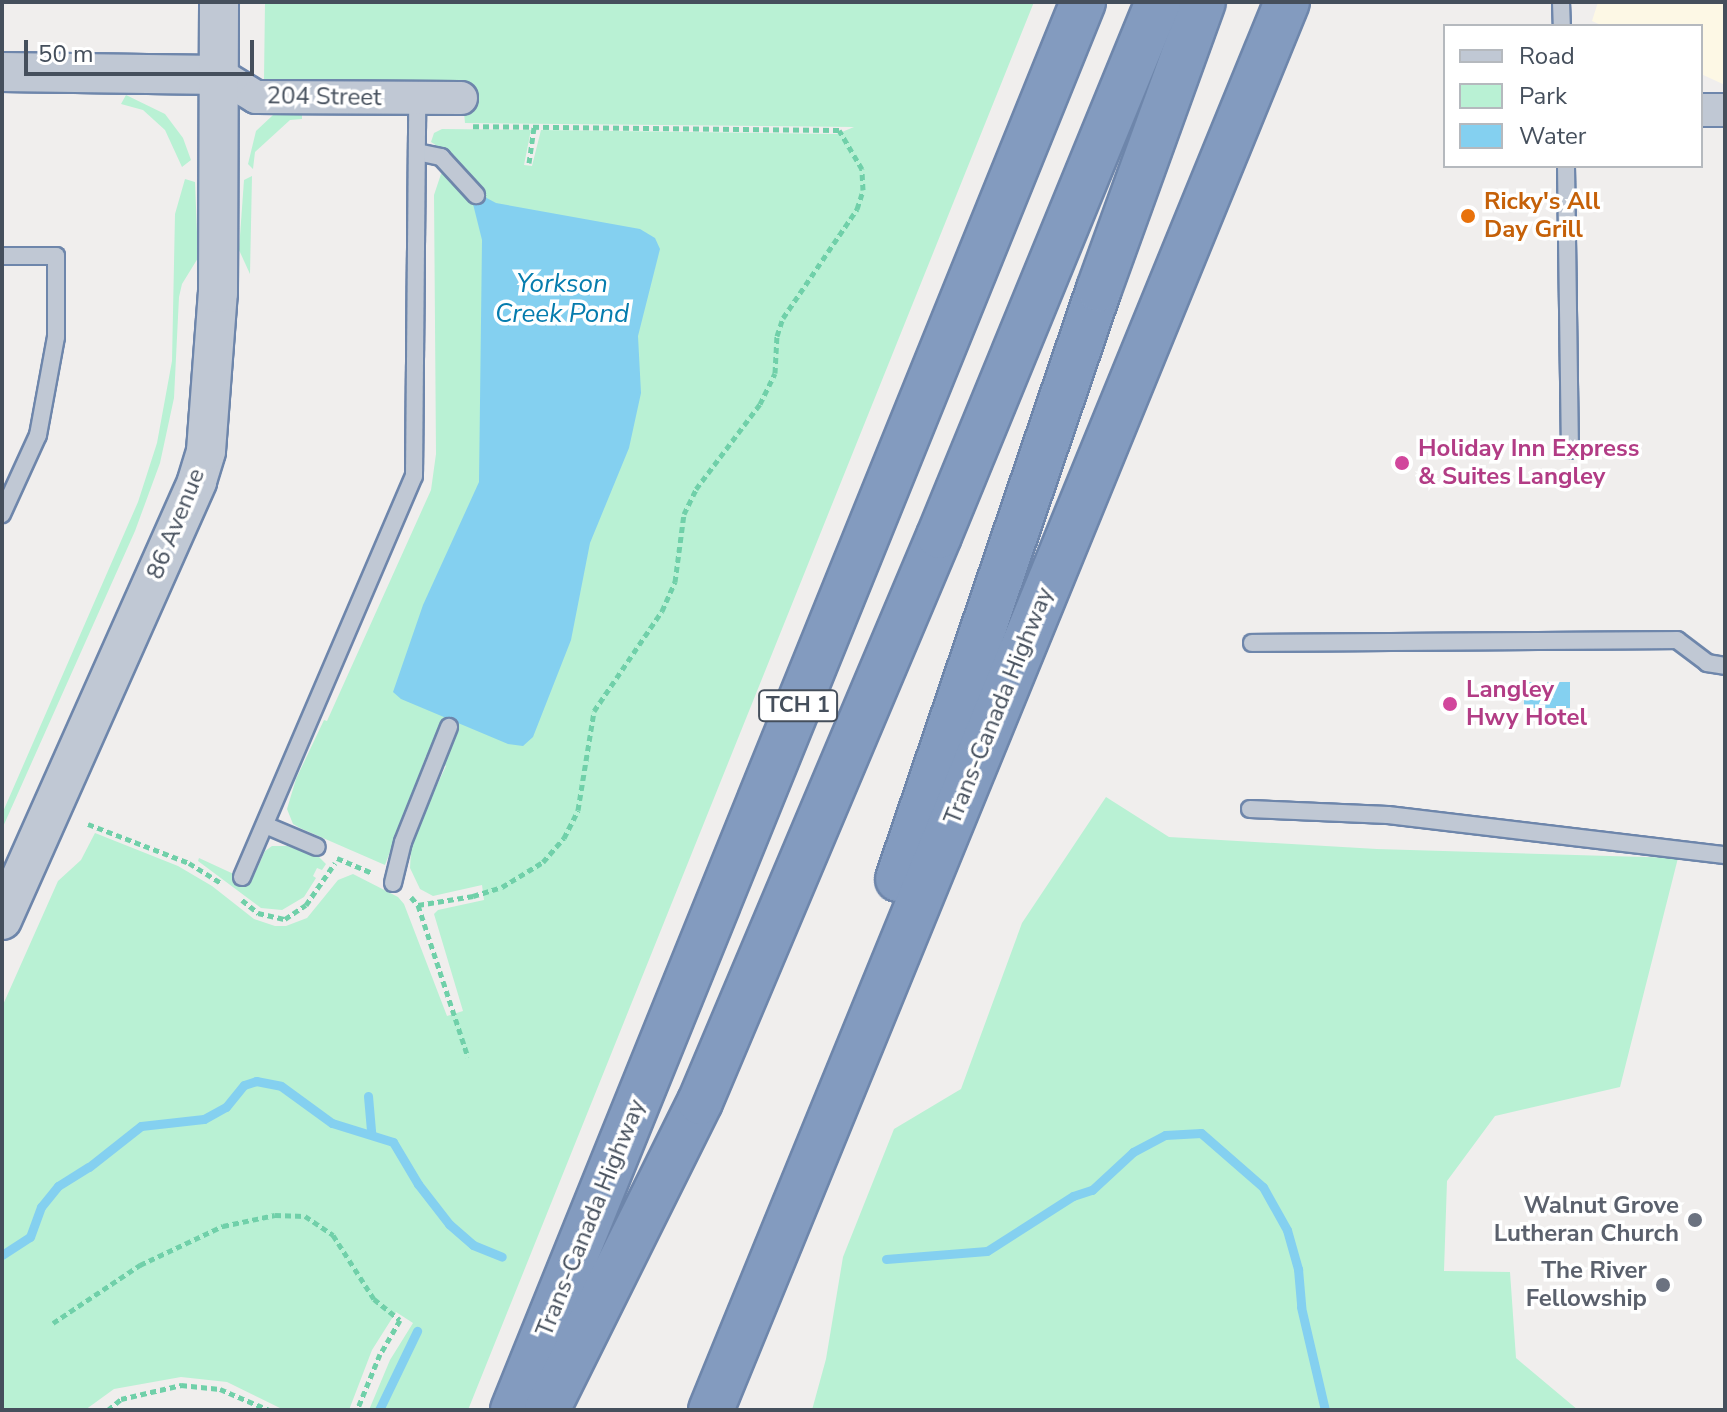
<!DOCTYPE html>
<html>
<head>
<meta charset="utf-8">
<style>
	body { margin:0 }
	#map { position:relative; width:1727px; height:1412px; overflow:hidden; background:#f0eeed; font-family:"Nunito Sans",sans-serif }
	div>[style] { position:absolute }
	.commercial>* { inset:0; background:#fdf8e5 }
	.green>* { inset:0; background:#b9f1d4 }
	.water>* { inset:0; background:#84d0f0; transform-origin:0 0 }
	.stream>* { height:9px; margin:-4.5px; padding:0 4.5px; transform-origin:4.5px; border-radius:4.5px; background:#84d0f0 }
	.path>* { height:5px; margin-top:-2.5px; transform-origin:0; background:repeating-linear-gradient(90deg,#70d0a9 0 6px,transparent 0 10px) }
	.roads { filter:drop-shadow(2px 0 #6e86ab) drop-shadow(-2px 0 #6e86ab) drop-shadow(0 2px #6e86ab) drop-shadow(0 -2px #6e86ab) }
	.service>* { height:16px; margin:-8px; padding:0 8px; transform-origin:8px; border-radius:8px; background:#c0c8d4 }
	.minor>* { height:32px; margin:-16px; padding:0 16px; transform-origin:16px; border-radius:16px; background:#c0c8d4 }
	.tertiary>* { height:38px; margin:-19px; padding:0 19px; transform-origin:19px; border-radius:19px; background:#c0c8d4 }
	.motorway>* { height:44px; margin:-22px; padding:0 22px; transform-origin:22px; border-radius:22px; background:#839bbf }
	.dots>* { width:22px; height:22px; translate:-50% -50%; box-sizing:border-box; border:4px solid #fff; border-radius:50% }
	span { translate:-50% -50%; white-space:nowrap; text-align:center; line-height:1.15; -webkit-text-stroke:7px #fff; paint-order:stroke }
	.shield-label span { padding:2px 6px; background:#fff; border:2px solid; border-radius:6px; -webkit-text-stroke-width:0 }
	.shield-label { font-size:22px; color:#454f5c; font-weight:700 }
	.street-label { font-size:24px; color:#454f5c }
	.food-label { font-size:24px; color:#c56008; font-weight:700 }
	.left { translate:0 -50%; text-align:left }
	.hotel-label { font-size:24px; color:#b23c85; font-weight:700 }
	.worship-label { font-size:24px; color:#5b616d; font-weight:700 }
	.right { translate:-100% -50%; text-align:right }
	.water-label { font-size:26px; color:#057cae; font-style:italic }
	.frame { position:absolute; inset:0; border:4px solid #454f5c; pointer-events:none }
	.legend { position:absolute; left:1443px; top:24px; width:260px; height:144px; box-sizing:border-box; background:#fff; border:2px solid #b5b9be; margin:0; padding:10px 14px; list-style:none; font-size:24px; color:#454f5c }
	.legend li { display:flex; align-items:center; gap:16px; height:40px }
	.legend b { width:40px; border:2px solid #b5b9be }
	.scale { position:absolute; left:24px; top:40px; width:230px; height:36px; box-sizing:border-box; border:4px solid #454f5c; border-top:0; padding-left:10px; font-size:24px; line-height:28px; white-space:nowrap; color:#454f5c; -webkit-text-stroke:6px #fff; paint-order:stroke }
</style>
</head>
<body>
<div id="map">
	<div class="commercial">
		<div style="clip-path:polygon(1598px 2px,1725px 2px,1725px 85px,1701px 74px,1701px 26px,1603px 26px,1592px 21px)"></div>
	</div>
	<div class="green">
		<div style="clip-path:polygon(265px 2px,1034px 2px,468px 1410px,369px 1410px,390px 1360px,413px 1323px,396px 1312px,372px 1350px,349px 1410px,284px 1410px,227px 1382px,181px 1377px,114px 1389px,85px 1410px,2px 1410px,2px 1007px,58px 881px,81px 860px,95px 833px,178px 866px,212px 886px,254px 919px,275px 926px,286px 926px,307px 918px,338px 880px,353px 874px,398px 897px,404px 904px,447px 1016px,463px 1011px,434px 914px,438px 910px,484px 900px,482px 885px,433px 896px,420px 889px,410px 868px,411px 850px,421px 819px,446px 766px,426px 756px,385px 865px,300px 828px,293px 824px,287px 809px,296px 779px,324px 720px,327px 721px,431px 490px,436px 454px,434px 195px,441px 174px,446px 172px,470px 201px,484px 192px,457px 159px,431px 142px,434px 133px,442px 129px,531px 130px,524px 165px,532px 166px,541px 130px,837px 134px,854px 127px,465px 123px,464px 113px,264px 79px)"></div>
		<div style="clip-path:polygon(126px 95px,165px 114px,183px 138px,191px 160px,182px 167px,165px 130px,143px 110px,121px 104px)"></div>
		<div style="clip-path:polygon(282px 111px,302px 111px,302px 119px,290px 120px,255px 152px,253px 169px,248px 164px,256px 131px,273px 115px)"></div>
		<div style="clip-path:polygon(252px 176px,250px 274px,239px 250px,244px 180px)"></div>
		<div style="clip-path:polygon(185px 179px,195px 182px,198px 258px,182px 284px,179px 297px,174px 398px,160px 463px,135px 531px,2px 829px,2px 814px,138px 502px,157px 443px,172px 361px,175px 214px)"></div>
		<div style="clip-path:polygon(1106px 797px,1169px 837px,1377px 849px,1678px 858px,1620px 1087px,1495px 1116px,1447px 1181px,1444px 1271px,1510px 1272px,1516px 1358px,1578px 1410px,812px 1410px,826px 1359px,843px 1257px,894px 1129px,961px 1089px,1022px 923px)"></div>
		<div style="clip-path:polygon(272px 846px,288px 846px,319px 857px,326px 864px,322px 870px,317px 868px,313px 876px,316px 878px,304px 897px,282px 910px,261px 908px,198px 861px,199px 858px,251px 882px,265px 851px)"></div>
	</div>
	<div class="water">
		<div style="clip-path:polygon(481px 195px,496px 203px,640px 229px,655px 238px,660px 249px,638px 336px,641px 393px,629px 448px,590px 543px,571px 640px,533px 737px,523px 746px,508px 744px,401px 699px,393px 692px,423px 605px,479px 482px,482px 240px,472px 200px)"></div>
		<div style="left:1524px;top:682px;width:46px;height:26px"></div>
	</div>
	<div class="stream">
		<div style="left:368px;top:1096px;width:37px;rotate:85deg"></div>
		<div style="left:2px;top:1255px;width:33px;rotate:-33deg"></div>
		<div style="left:30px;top:1237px;width:32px;rotate:-70deg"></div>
		<div style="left:41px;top:1207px;width:27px;rotate:-51deg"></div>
		<div style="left:58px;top:1186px;width:36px;rotate:-32deg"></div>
		<div style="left:89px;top:1167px;width:66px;rotate:-38.3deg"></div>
		<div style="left:141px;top:1126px;width:63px;rotate:-6.3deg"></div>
		<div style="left:204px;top:1119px;width:25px;rotate:-29deg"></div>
		<div style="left:226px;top:1107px;width:28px;rotate:-51deg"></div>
		<div style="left:244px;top:1085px;width:13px;rotate:-18deg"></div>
		<div style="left:256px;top:1081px;width:25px;rotate:11deg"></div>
		<div style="left:281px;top:1086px;width:63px;rotate:36deg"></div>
		<div style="left:332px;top:1123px;width:64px;rotate:17.3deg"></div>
		<div style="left:393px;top:1142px;width:49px;rotate:59.2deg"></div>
		<div style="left:418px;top:1184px;width:51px;rotate:52.2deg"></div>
		<div style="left:449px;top:1224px;width:32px;rotate:41deg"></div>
		<div style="left:473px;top:1245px;width:31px;rotate:22deg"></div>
		<div style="left:886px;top:1259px;width:101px;rotate:-4.5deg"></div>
		<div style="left:987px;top:1251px;width:102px;rotate:-32.6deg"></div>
		<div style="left:1073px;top:1196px;width:20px;rotate:-18deg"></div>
		<div style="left:1092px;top:1190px;width:56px;rotate:-42.8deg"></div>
		<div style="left:1133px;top:1152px;width:36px;rotate:-28deg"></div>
		<div style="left:1165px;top:1135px;width:36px;rotate:-3deg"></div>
		<div style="left:1201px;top:1133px;width:82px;rotate:41.1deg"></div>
		<div style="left:1263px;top:1187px;width:49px;rotate:60.8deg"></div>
		<div style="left:1287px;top:1230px;width:41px;rotate:74.2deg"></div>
		<div style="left:1298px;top:1269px;width:38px;rotate:85deg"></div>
		<div style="left:1301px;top:1307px;width:106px;rotate:76.9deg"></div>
		<div style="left:379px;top:1410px;width:88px;rotate:-64.3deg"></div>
	</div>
	<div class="path">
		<div style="left:529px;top:163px;width:36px;rotate:-82deg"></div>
		<div style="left:88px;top:824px;width:108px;rotate:21.1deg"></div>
		<div style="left:189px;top:863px;width:39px;rotate:32deg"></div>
		<div style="left:337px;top:858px;width:38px;rotate:23deg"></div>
		<div style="left:411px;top:897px;width:11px;rotate:49deg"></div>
		<div style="left:418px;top:905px;width:160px;rotate:71.8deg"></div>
		<div style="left:242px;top:900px;width:21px;rotate:39deg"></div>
		<div style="left:258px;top:913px;width:28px;rotate:13deg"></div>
		<div style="left:285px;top:919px;width:25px;rotate:-34deg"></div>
		<div style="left:306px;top:905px;width:51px;rotate:-55.4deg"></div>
		<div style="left:418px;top:905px;width:56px;rotate:-9.3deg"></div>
		<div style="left:473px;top:896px;width:30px;rotate:-17deg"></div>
		<div style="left:502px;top:887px;width:48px;rotate:-31.4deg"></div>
		<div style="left:543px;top:862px;width:32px;rotate:-49deg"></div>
		<div style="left:564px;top:838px;width:31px;rotate:-63deg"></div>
		<div style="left:578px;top:810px;width:100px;rotate:-80.8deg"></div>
		<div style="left:594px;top:711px;width:121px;rotate:-55.8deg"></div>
		<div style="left:662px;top:611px;width:32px;rotate:-66deg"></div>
		<div style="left:675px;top:582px;width:69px;rotate:-82.5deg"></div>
		<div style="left:684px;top:514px;width:28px;rotate:-64deg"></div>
		<div style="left:696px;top:489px;width:106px;rotate:-53deg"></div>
		<div style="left:760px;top:404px;width:34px;rotate:-64deg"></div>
		<div style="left:775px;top:373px;width:37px;rotate:-87deg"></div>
		<div style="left:777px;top:336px;width:19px;rotate:-72deg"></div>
		<div style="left:783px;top:318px;width:132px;rotate:-55.8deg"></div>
		<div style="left:857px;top:209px;width:20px;rotate:-72deg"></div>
		<div style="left:863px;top:190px;width:21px;rotate:-93deg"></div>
		<div style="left:862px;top:169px;width:45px;rotate:-120.5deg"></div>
		<div style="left:839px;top:130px;width:366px;rotate:-179.4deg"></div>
		<div style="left:53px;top:1323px;width:105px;rotate:-33.7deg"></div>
		<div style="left:140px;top:1265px;width:92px;rotate:-25.2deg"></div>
		<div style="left:223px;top:1226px;width:53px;rotate:-11.9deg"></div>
		<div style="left:275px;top:1215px;width:30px;rotate:2deg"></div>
		<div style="left:305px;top:1216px;width:34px;rotate:34deg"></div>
		<div style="left:333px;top:1235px;width:76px;rotate:57.4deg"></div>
		<div style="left:374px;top:1299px;width:33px;rotate:39deg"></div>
		<div style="left:400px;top:1320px;width:39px;rotate:120deg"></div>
		<div style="left:380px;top:1354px;width:61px;rotate:112.3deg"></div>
		<div style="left:108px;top:1410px;width:17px;rotate:-40deg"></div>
		<div style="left:121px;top:1399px;width:62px;rotate:-13.1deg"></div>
		<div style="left:181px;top:1385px;width:39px;rotate:6deg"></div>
		<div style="left:220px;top:1389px;width:53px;rotate:23.2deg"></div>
	</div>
	<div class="roads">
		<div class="service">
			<div style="left:1561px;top:2px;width:24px;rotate:88deg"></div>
			<div style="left:417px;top:152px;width:25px;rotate:12deg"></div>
			<div style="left:441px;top:157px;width:52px;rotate:47.4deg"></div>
			<div style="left:1566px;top:166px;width:284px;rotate:89.2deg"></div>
			<div style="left:2px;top:256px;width:54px"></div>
			<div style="left:56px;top:256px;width:81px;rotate:90deg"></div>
			<div style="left:56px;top:337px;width:100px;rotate:100.4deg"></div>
			<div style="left:38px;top:435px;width:87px;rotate:114.5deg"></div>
			<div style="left:1252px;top:643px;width:425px;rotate:-0.4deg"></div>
			<div style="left:1677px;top:640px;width:38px;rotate:37deg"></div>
			<div style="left:1707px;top:663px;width:18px;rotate:9deg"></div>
			<div style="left:1250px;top:809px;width:138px;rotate:2.5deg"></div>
			<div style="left:1388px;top:815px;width:339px;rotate:6.8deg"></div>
			<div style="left:265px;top:825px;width:56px;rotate:22.9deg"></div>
			<div style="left:242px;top:877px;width:436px;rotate:-66.8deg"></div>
			<div style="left:414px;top:476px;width:377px;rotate:-89.5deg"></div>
			<div style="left:393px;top:883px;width:42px;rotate:-76.3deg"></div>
			<div style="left:403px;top:842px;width:124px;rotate:-68.2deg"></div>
		</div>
		<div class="minor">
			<div style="left:220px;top:75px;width:42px;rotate:31.4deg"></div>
			<div style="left:256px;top:97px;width:205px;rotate:0.3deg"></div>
			<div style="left:1701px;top:110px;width:24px"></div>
		</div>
		<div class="tertiary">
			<div style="left:2px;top:72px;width:218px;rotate:0.8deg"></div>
			<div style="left:2px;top:920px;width:480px;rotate:-66deg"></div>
			<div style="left:197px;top:481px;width:31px;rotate:-73deg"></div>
			<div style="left:206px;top:451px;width:158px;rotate:-85.7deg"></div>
			<div style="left:218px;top:293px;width:291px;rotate:-89.8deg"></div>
		</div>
		<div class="motorway">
			<div style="left:898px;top:879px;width:623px;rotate:-71.19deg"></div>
			<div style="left:1099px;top:289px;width:305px;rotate:-70.1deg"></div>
			<div style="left:513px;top:1410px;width:1519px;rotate:-67.96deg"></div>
			<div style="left:547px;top:1410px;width:344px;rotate:-63.6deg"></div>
			<div style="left:700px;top:1102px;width:614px;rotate:-67.11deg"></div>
			<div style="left:939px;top:536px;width:577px;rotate:-67.7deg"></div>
			<div style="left:711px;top:1410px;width:1521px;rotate:-67.75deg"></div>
		</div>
	</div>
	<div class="dots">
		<div style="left:1468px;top:216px;background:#e8710a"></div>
		<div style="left:1402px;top:463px;background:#d1479c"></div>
		<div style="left:1450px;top:704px;background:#d1479c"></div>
		<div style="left:1695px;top:1220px;background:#6b7280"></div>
		<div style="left:1663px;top:1285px;background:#6b7280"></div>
	</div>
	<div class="shield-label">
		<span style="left:798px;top:706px">TCH 1</span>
	</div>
	<div class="street-label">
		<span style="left:324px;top:97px;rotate:1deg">204 Street</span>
		<span style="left:176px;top:524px;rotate:-68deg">86 Avenue</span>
		<span style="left:999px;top:706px;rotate:-68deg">Trans-Canada Highway</span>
		<span style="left:591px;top:1218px;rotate:-68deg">Trans-Canada Highway</span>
	</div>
	<div class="food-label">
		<span class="left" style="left:1484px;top:216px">Ricky's All<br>Day Grill</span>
	</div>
	<div class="hotel-label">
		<span class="left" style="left:1418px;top:463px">Holiday Inn Express<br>&amp; Suites Langley</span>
		<span class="left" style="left:1466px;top:704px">Langley<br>Hwy Hotel</span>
	</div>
	<div class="worship-label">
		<span class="right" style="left:1679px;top:1220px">Walnut Grove<br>Lutheran Church</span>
		<span class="right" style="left:1647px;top:1285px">The River<br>Fellowship</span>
	</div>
	<div class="water-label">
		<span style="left:562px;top:299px">Yorkson<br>Creek Pond</span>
	</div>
	<div class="frame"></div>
	<ul class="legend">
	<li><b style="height:10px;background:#c0c8d4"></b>Road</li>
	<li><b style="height:22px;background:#b9f1d4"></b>Park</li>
	<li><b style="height:22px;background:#84d0f0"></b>Water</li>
	</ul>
	<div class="scale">50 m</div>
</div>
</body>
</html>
